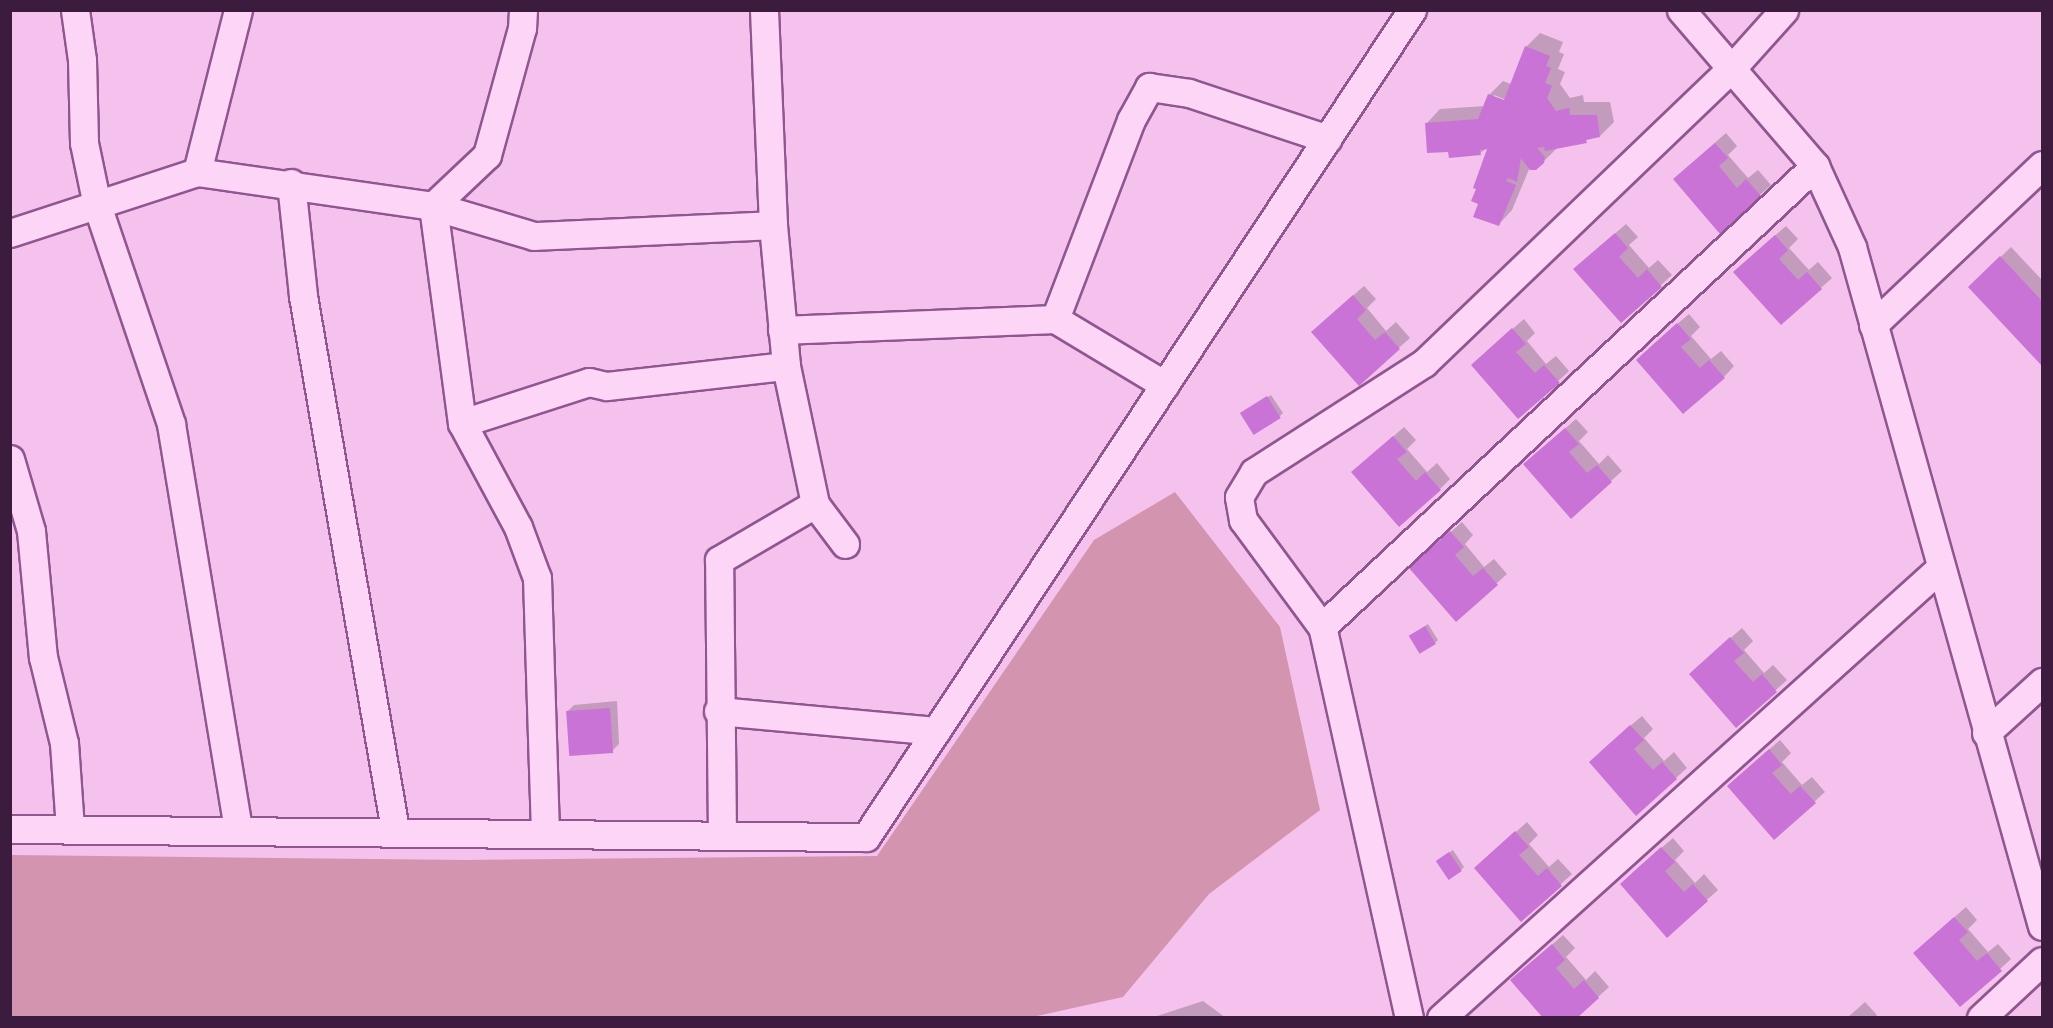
<!DOCTYPE html>
<html>
<head>
<meta charset="utf-8">
<style>
	body { margin:0 }
	#map { position:relative; width:2053px; height:1028px; overflow:hidden; background:#f4c2ec; font-family:"Times New Roman",serif }
	div>[style] { position:absolute }
	.green>* { inset:0; background:#d394af }
	.shadow>* { inset:0; background:#0003 }
	.building>* { inset:0; background:#ca73d7; transform-origin:0 0 }
	.roads { filter:drop-shadow(2px 0 #8f5690) drop-shadow(-2px 0 #8f5690) drop-shadow(0 2px #8f5690) drop-shadow(0 -2px #8f5690) }
	.minor>* { height:27px; margin:-13.5px; padding:0 13.5px; transform-origin:13.5px; border-radius:13.5px; background:#fdd6f7 }
	span { translate:-50% -50%; white-space:nowrap; text-align:center; line-height:1.15; -webkit-text-stroke:4.5px #fad2f3; paint-order:stroke }
	.frame { position:absolute; inset:0; border:12px solid #3c1c3e; pointer-events:none }
</style>
</head>
<body>
<div id="map">
	<div class="green">
		<div style="clip-path:polygon(1175px 492px,1280px 627px,1320px 810px,1209px 894px,1123px 997px,1028px 1018px,11px 1017px,11px 855px,467px 860px,877px 856px,1094px 540px)"></div>
	</div>
	<div class="shadow">
		<div style="clip-path:polygon(evenodd,1540px 33px,1563px 42px,1559px 52px,1564px 54px,1558px 69px,1565px 72px,1560px 84px,1570px 98px,1583px 95px,1584px 102px,1610px 102px,1614px 122px,1600px 136px,1557px 148px,1543px 162px,1530px 167px,1512px 210px,1499px 224px,1480px 203px,1489px 147px,1480px 153px,1450px 150px,1427px 123px,1440px 109px,1485px 106px,1489px 95px,1503px 81px,1511px 84px,1526px 47px,1540px 33px,1494px 95px,1511px 102px,1494px 98px,1494px 95px)"></div>
		<div style="clip-path:polygon(1726px 133px,1737px 146px,1728px 155px,1748px 178px,1758px 170px,1771px 185px,1720px 231px,1685px 169px)"></div>
		<div style="clip-path:polygon(1626px 224px,1638px 237px,1629px 245px,1649px 268px,1658px 260px,1672px 275px,1621px 321px,1586px 259px)"></div>
		<div style="clip-path:polygon(1786px 226px,1798px 239px,1789px 248px,1809px 270px,1818px 262px,1832px 278px,1781px 323px,1746px 261px)"></div>
		<div style="clip-path:polygon(2011px 247px,2042px 280px,2042px 364px,1970px 287px)"></div>
		<div style="clip-path:polygon(1364px 286px,1376px 299px,1367px 308px,1386px 331px,1396px 322px,1410px 338px,1359px 383px,1324px 321px)"></div>
		<div style="clip-path:polygon(1689px 314px,1700px 327px,1691px 336px,1711px 359px,1721px 351px,1734px 366px,1724px 377px,1648px 349px)"></div>
		<div style="clip-path:polygon(1524px 319px,1535px 333px,1527px 341px,1546px 364px,1556px 356px,1569px 371px,1519px 417px,1483px 355px)"></div>
		<div style="clip-path:polygon(1271px 395px,1283px 413px,1280px 416px,1242px 414px)"></div>
		<div style="clip-path:polygon(1576px 419px,1588px 432px,1579px 441px,1599px 464px,1608px 455px,1622px 471px,1571px 517px,1536px 454px)"></div>
		<div style="clip-path:polygon(1404px 427px,1416px 440px,1407px 449px,1427px 472px,1437px 463px,1450px 479px,1440px 489px,1353px 472px)"></div>
		<div style="clip-path:polygon(1462px 522px,1473px 535px,1465px 544px,1484px 567px,1494px 559px,1507px 574px,1456px 620px,1421px 558px)"></div>
		<div style="clip-path:polygon(1428px 624px,1438px 640px,1435px 643px,1411px 636px)"></div>
		<div style="clip-path:polygon(1742px 628px,1753px 641px,1744px 650px,1764px 673px,1773px 665px,1787px 680px,1736px 726px,1701px 664px)"></div>
		<div style="clip-path:polygon(617px 701px,619px 744px,612px 751px,567px 712px,574px 705px)"></div>
		<div style="clip-path:polygon(1642px 716px,1653px 729px,1644px 738px,1664px 761px,1674px 752px,1687px 768px,1636px 814px,1601px 751px)"></div>
		<div style="clip-path:polygon(1780px 740px,1791px 753px,1782px 762px,1802px 785px,1812px 777px,1825px 792px,1774px 838px,1739px 776px)"></div>
		<div style="clip-path:polygon(1527px 822px,1538px 835px,1529px 844px,1549px 867px,1558px 859px,1572px 874px,1521px 920px,1486px 858px)"></div>
		<div style="clip-path:polygon(1673px 838px,1684px 851px,1675px 860px,1695px 883px,1704px 874px,1718px 890px,1667px 935px,1632px 873px)"></div>
		<div style="clip-path:polygon(1453px 850px,1464px 867px,1461px 870px,1441px 858px)"></div>
		<div style="clip-path:polygon(1966px 907px,1977px 920px,1968px 929px,1988px 952px,1998px 944px,2011px 959px,1960px 1005px,1925px 943px)"></div>
		<div style="clip-path:polygon(1563px 935px,1575px 948px,1566px 957px,1586px 980px,1595px 971px,1609px 987px,1575px 1018px,1523px 970px)"></div>
		<div style="clip-path:polygon(1203px 1001px,1226px 1018px,1151px 1018px)"></div>
		<div style="clip-path:polygon(1865px 1002px,1877px 1015px,1874px 1018px,1847px 1018px)"></div>
	</div>
	<div class="building">
		<div style="clip-path:polygon(1525px 46px,1550px 56px,1546px 66px,1551px 68px,1545px 83px,1552px 86px,1547px 98px,1556px 111px,1569px 108px,1570px 115px,1597px 115px,1600px 137px,1586px 140px,1587px 143px,1545px 151px,1544px 147px,1537px 148px,1545px 157px,1544px 163px,1536px 170px,1530px 170px,1521px 158px,1517px 182px,1508px 178px,1506px 181px,1516px 185px,1499px 226px,1473px 217px,1478px 204px,1471px 201px,1476px 189px,1473px 188px,1487px 149px,1480px 150px,1481px 155px,1449px 158px,1448px 152px,1427px 153px,1425px 123px,1478px 119px,1488px 94px,1504px 100px)"></div>
		<div style="clip-path:polygon(1715px 143px,1728px 158px,1719px 166px,1737px 188px,1746px 179px,1762px 197px,1720px 234px,1673px 179px)"></div>
		<div style="clip-path:polygon(1615px 233px,1628px 248px,1619px 257px,1638px 278px,1647px 269px,1662px 287px,1621px 323px,1573px 269px)"></div>
		<div style="clip-path:polygon(1775px 235px,1788px 250px,1779px 259px,1798px 280px,1807px 272px,1822px 289px,1781px 325px,1733px 272px)"></div>
		<div style="clip-path:polygon(2000px 256px,2042px 301px,2042px 366px,1968px 287px)"></div>
		<div style="clip-path:polygon(1353px 295px,1366px 310px,1357px 319px,1375px 340px,1385px 332px,1400px 349px,1359px 386px,1311px 332px)"></div>
		<div style="clip-path:polygon(1677px 323px,1691px 339px,1681px 347px,1700px 368px,1709px 360px,1725px 378px,1683px 414px,1636px 360px)"></div>
		<div style="clip-path:polygon(1512px 328px,1526px 344px,1516px 352px,1535px 373px,1544px 365px,1560px 383px,1518px 419px,1471px 365px)"></div>
		<div style="left:1267px;top:396px;width:26px;height:32px;rotate:58deg"></div>
		<div style="clip-path:polygon(1565px 428px,1579px 444px,1569px 452px,1587px 473px,1597px 465px,1612px 482px,1571px 519px,1523px 464px)"></div>
		<div style="clip-path:polygon(1393px 436px,1407px 452px,1397px 459px,1416px 481px,1425px 472px,1441px 490px,1399px 527px,1351px 472px)"></div>
		<div style="clip-path:polygon(1450px 531px,1464px 547px,1455px 555px,1473px 576px,1483px 568px,1498px 585px,1456px 622px,1409px 568px)"></div>
		<div style="left:1425px;top:626px;width:21px;height:19px;rotate:59deg"></div>
		<div style="clip-path:polygon(1730px 637px,1744px 653px,1734px 661px,1753px 682px,1762px 674px,1777px 692px,1736px 728px,1689px 674px)"></div>
		<div style="left:610px;top:708px;width:45px;height:44px;rotate:86deg"></div>
		<div style="clip-path:polygon(1630px 725px,1644px 740px,1634px 749px,1653px 770px,1662px 762px,1677px 779px,1636px 816px,1589px 762px)"></div>
		<div style="clip-path:polygon(1769px 749px,1782px 765px,1772px 773px,1791px 794px,1800px 786px,1816px 803px,1774px 840px,1727px 786px)"></div>
		<div style="clip-path:polygon(1515px 831px,1529px 847px,1519px 855px,1538px 876px,1547px 868px,1562px 886px,1521px 922px,1474px 868px)"></div>
		<div style="clip-path:polygon(1661px 847px,1675px 862px,1665px 871px,1684px 892px,1693px 884px,1708px 901px,1667px 938px,1620px 884px)"></div>
		<div style="left:1449px;top:852px;width:23px;height:16px;rotate:56deg"></div>
		<div style="clip-path:polygon(1954px 917px,1968px 932px,1959px 940px,1977px 961px,1987px 953px,2002px 971px,1960px 1007px,1913px 953px)"></div>
		<div style="clip-path:polygon(1552px 944px,1565px 960px,1556px 968px,1574px 989px,1584px 980px,1599px 998px,1577px 1018px,1543px 1018px,1510px 980px)"></div>
	</div>
	<div class="roads">
		<div class="minor">
			<div style="left:75px;top:10px;width:50px;rotate:82deg"></div>
			<div style="left:82px;top:60px;width:83px;rotate:88.6deg"></div>
			<div style="left:84px;top:143px;width:63px;rotate:78.2deg"></div>
			<div style="left:97px;top:205px;width:231px;rotate:71.3deg"></div>
			<div style="left:171px;top:424px;width:411px;rotate:80.6deg"></div>
			<div style="left:523px;top:10px;width:18px;rotate:93deg"></div>
			<div style="left:522px;top:28px;width:132px;rotate:105.4deg"></div>
			<div style="left:487px;top:155px;width:74px;rotate:136.6deg"></div>
			<div style="left:433px;top:206px;width:219px;rotate:82.4deg"></div>
			<div style="left:462px;top:423px;width:118px;rotate:61.7deg"></div>
			<div style="left:518px;top:527px;width:54px;rotate:69.6deg"></div>
			<div style="left:537px;top:578px;width:254px;rotate:88.2deg"></div>
			<div style="left:764px;top:10px;width:215px;rotate:87.6deg"></div>
			<div style="left:773px;top:225px;width:142px;rotate:84.7deg"></div>
			<div style="left:786px;top:366px;width:141px;rotate:78.1deg"></div>
			<div style="left:815px;top:504px;width:50px;rotate:53.1deg"></div>
			<div style="left:1681px;top:10px;width:206px;rotate:49.3deg"></div>
			<div style="left:1815px;top:166px;width:89px;rotate:65.4deg"></div>
			<div style="left:1852px;top:247px;width:705px;rotate:74.37deg"></div>
			<div style="left:197px;top:172px;width:238px;rotate:8.2deg"></div>
			<div style="left:433px;top:206px;width:105px;rotate:16.5deg"></div>
			<div style="left:534px;top:236px;width:239px;rotate:-2.6deg"></div>
			<div style="left:291px;top:183px;width:114px;rotate:83.9deg"></div>
			<div style="left:303px;top:296px;width:542px;rotate:80.22deg"></div>
			<div style="left:10px;top:233px;width:197px;rotate:-18.1deg"></div>
			<div style="left:197px;top:172px;width:167px;rotate:-75.8deg"></div>
			<div style="left:1055px;top:319px;width:213px;rotate:-69.1deg"></div>
			<div style="left:1131px;top:120px;width:38px;rotate:-61deg"></div>
			<div style="left:1149px;top:87px;width:40px;rotate:8.5deg"></div>
			<div style="left:1189px;top:93px;width:146px;rotate:18.3deg"></div>
			<div style="left:1873px;top:325px;width:233px;rotate:-43.4deg"></div>
			<div style="left:782px;top:330px;width:273px;rotate:-2.3deg"></div>
			<div style="left:1055px;top:319px;width:128px;rotate:31deg"></div>
			<div style="left:462px;top:423px;width:133px;rotate:-17.9deg"></div>
			<div style="left:589px;top:382px;width:18px;rotate:13deg"></div>
			<div style="left:607px;top:386px;width:180px;rotate:-6.4deg"></div>
			<div style="left:10px;top:459px;width:75px;rotate:73.7deg"></div>
			<div style="left:31px;top:531px;width:127px;rotate:84.6deg"></div>
			<div style="left:43px;top:657px;width:89px;rotate:76.3deg"></div>
			<div style="left:64px;top:743px;width:86px;rotate:86deg"></div>
			<div style="left:1322px;top:627px;width:675px;rotate:-43.08deg"></div>
			<div style="left:718px;top:711px;width:219px;rotate:5.2deg"></div>
			<div style="left:1986px;top:733px;width:76px;rotate:-42.3deg"></div>
			<div style="left:10px;top:829px;width:856px;rotate:0.54deg"></div>
			<div style="left:866px;top:837px;width:991px;rotate:-56.57deg"></div>
			<div style="left:722px;top:835px;width:275px;rotate:-90.6deg"></div>
			<div style="left:719px;top:560px;width:111px;rotate:-30.3deg"></div>
			<div style="left:1409px;top:1018px;width:401px;rotate:-102.5deg"></div>
			<div style="left:1322px;top:627px;width:133px;rotate:-126.4deg"></div>
			<div style="left:1243px;top:520px;width:23px;rotate:-100deg"></div>
			<div style="left:1239px;top:497px;width:29px;rotate:-59deg"></div>
			<div style="left:1254px;top:472px;width:202px;rotate:-32.7deg"></div>
			<div style="left:1424px;top:363px;width:426px;rotate:-43.8deg"></div>
			<div style="left:1732px;top:68px;width:78px;rotate:-48.1deg"></div>
			<div style="left:1441px;top:1018px;width:672px;rotate:-42.04deg"></div>
			<div style="left:1981px;top:1018px;width:83px;rotate:-43.1deg"></div>
		</div>
	</div>
	<div class="frame"></div>
</div>
</body>
</html>
